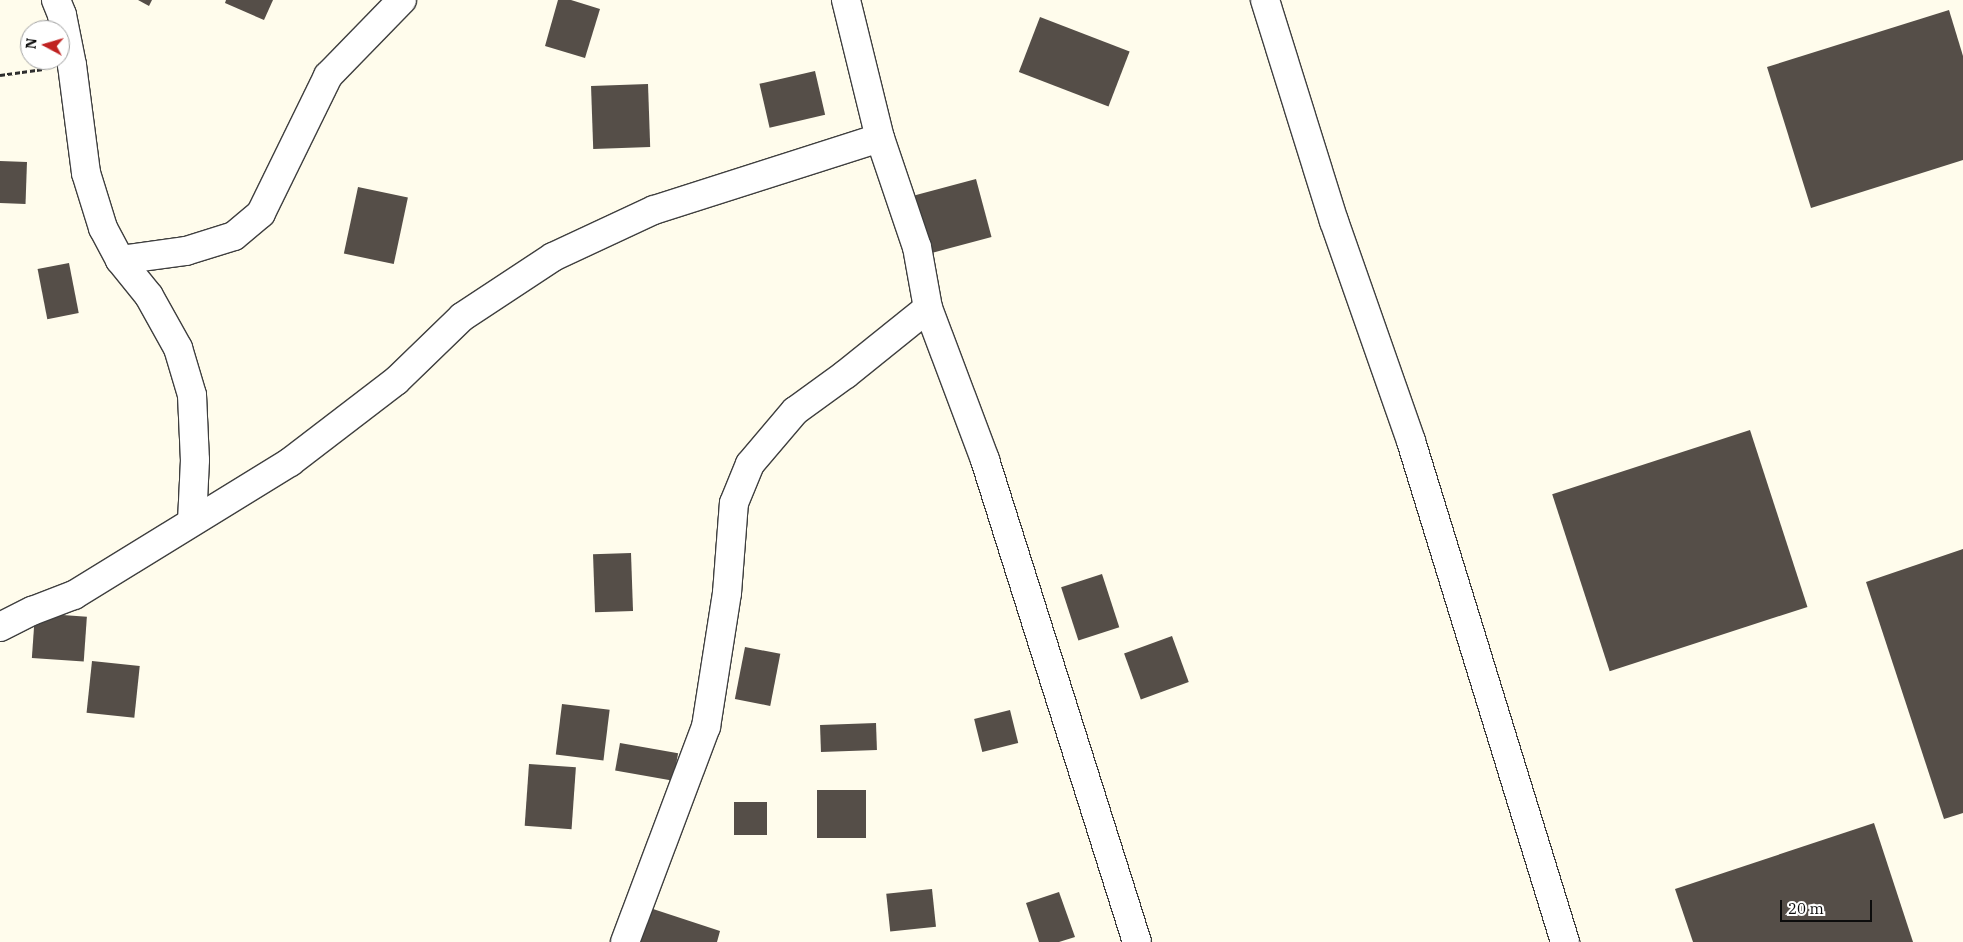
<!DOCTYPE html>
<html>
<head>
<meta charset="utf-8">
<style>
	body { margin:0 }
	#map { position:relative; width:1963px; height:942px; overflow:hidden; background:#fffcec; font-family:"IBM Plex Serif",serif }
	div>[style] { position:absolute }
	.building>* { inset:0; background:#554e48; transform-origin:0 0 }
	.path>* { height:3px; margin-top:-1.5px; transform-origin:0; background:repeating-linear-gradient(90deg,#2e2e2e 0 5px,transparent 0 7.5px) }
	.roads { filter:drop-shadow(1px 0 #3f3f3f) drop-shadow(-1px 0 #3f3f3f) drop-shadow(0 1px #3f3f3f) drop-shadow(0 -1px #3f3f3f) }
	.minor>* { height:28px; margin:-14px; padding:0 14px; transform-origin:14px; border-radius:14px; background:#fff }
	span { translate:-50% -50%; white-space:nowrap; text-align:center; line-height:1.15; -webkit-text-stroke:5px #fff; paint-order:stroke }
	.north { position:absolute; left:20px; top:20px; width:50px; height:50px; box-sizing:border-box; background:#fff; border:1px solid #9e9e9e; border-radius:50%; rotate:276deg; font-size:14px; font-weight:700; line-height:20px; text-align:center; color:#0c0c0c }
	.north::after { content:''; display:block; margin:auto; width:18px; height:22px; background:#c02221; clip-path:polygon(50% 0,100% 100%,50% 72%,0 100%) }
	.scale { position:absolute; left:1780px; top:900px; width:92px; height:22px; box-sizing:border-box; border:2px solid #0c0c0c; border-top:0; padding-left:6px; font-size:15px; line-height:18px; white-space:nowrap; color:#0c0c0c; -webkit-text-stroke:4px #fff; paint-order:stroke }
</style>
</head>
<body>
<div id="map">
	<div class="building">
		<div style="clip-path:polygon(138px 0,152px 0,149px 6px)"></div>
		<div style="clip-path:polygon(226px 0,273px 0,264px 20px,225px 3px)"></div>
		<div style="clip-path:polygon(558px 0,571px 0,600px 9px,585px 58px,545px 46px)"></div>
		<div style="clip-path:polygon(1949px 10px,1963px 56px,1963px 160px,1811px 208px,1767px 67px)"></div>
		<div style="left:1040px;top:17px;width:96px;height:59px;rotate:21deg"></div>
		<div style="left:815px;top:71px;width:45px;height:57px;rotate:77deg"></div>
		<div style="left:648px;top:84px;width:63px;height:57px;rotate:88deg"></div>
		<div style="left:0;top:161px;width:27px;height:42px;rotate:2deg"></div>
		<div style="left:976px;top:179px;width:60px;height:63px;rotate:75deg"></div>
		<div style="left:358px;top:187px;width:51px;height:68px;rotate:12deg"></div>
		<div style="left:69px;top:263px;width:51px;height:32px;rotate:79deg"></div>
		<div style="left:1750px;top:430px;width:186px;height:208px;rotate:72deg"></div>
		<div style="clip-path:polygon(1963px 549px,1963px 813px,1944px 819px,1866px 582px)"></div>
		<div style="left:631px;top:553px;width:58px;height:38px;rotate:88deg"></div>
		<div style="left:1102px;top:574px;width:56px;height:43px;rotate:72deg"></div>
		<div style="left:35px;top:613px;width:52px;height:45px;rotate:4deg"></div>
		<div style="left:1172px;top:636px;width:49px;height:51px;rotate:70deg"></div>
		<div style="left:745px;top:647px;width:36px;height:53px;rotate:11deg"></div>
		<div style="left:92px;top:661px;width:48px;height:52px;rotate:6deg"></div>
		<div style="left:562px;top:704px;width:48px;height:51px;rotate:7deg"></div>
		<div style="left:1010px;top:710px;width:34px;height:37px;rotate:76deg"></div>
		<div style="left:876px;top:723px;width:27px;height:56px;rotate:88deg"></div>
		<div style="left:620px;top:743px;width:59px;height:28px;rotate:10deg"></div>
		<div style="left:529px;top:764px;width:47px;height:62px;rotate:4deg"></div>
		<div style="left:817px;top:790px;width:49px;height:48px"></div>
		<div style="left:734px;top:802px;width:33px;height:33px"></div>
		<div style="clip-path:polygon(1874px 823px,1913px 942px,1693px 942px,1675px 889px)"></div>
		<div style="left:932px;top:889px;width:38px;height:46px;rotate:84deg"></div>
		<div style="clip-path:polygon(1059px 892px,1075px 937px,1059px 942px,1039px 942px,1026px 903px)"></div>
		<div style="clip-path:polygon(650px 908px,720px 931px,717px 942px,639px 942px)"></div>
	</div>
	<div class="path">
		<div style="left:0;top:75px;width:44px;rotate:-7.8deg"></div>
	</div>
	<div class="roads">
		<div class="minor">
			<div style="left:56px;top:0;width:16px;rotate:68deg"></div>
			<div style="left:62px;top:15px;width:51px;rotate:78.7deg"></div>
			<div style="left:72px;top:65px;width:109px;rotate:82.6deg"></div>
			<div style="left:86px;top:173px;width:58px;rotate:72.8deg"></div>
			<div style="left:103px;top:228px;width:36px;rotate:62deg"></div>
			<div style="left:120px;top:260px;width:46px;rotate:51.1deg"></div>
			<div style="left:149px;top:296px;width:60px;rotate:60.9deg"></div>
			<div style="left:178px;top:348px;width:49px;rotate:73.4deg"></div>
			<div style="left:192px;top:395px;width:65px;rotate:87.4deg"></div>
			<div style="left:195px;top:460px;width:61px;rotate:92.8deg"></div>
			<div style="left:846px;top:0;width:142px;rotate:76.2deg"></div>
			<div style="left:880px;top:138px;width:115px;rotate:71.3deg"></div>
			<div style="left:917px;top:247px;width:62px;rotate:79.8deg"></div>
			<div style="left:928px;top:308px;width:162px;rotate:69.4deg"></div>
			<div style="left:985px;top:460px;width:505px;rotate:72.5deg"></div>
			<div style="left:1265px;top:0;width:232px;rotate:72.7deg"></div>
			<div style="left:1334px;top:221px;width:233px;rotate:70.7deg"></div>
			<div style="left:1411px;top:441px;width:524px;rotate:72.91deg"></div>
			<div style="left:120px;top:260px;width:67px;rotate:-7.8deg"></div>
			<div style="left:186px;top:251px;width:50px;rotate:-17.4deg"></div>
			<div style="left:234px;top:236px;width:35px;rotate:-40deg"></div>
			<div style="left:261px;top:213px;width:153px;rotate:-63.9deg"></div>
			<div style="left:328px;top:76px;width:106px;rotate:-45.8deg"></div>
			<div style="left:0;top:627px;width:36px;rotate:-27deg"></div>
			<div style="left:32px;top:611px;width:45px;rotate:-20.9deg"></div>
			<div style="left:74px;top:595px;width:254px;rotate:-31.6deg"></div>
			<div style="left:290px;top:462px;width:133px;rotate:-37.4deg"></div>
			<div style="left:396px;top:381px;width:92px;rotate:-44.1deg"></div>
			<div style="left:462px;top:317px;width:109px;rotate:-33.4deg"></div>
			<div style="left:553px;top:257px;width:111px;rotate:-25deg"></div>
			<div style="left:654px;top:210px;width:237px;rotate:-17.7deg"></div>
			<div style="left:625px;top:942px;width:230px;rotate:-69.4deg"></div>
			<div style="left:706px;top:727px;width:136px;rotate:-81.1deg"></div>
			<div style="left:727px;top:593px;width:90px;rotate:-85.6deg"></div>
			<div style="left:734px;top:503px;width:42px;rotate:-67.7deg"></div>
			<div style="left:750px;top:464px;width:70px;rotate:-49.7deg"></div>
			<div style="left:795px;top:411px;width:63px;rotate:-36deg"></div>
			<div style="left:846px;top:374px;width:105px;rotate:-38.8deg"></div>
		</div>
	</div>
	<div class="north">N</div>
	<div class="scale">20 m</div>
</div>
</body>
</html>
